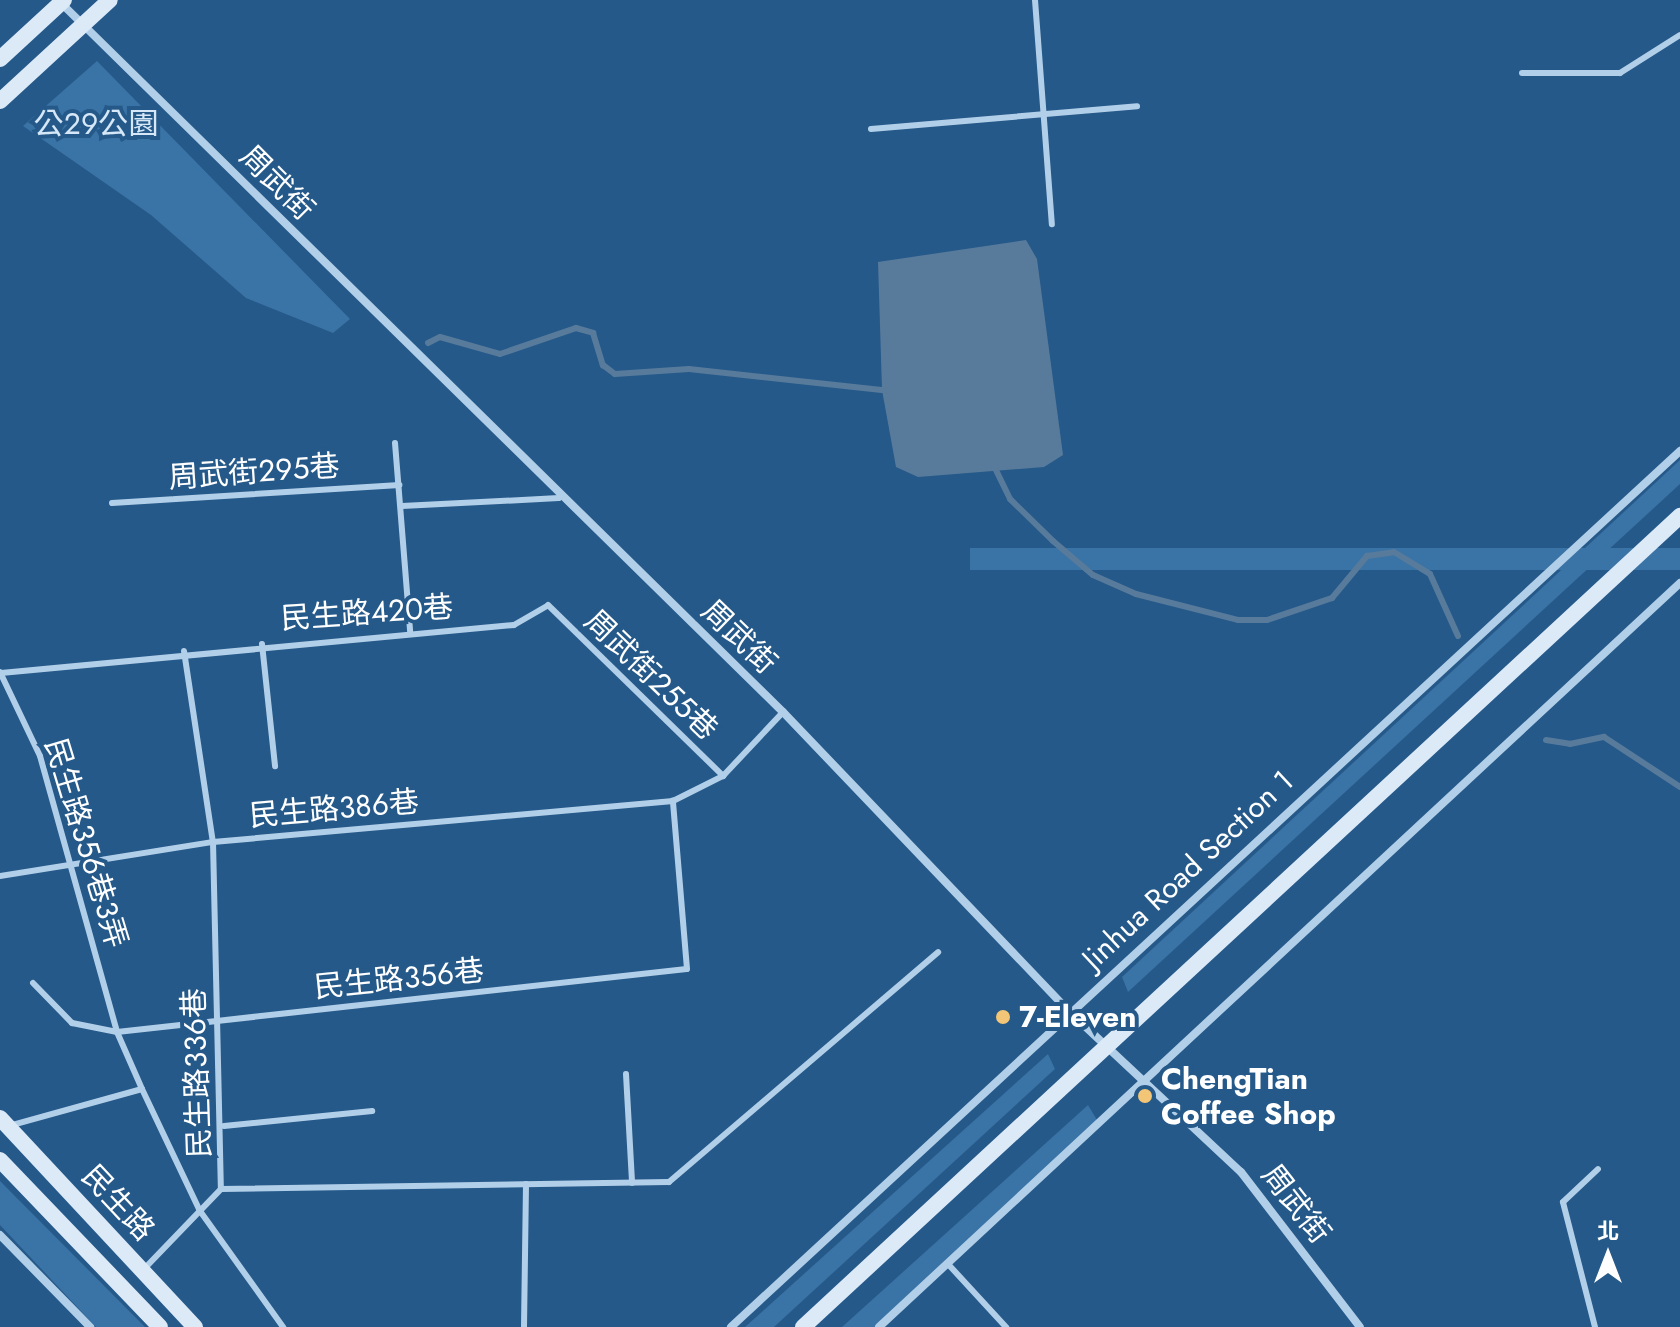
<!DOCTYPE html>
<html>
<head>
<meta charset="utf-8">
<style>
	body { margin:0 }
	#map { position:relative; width:1680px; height:1327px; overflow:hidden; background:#255989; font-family:Jost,"Noto Sans TC",sans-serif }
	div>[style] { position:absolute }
	.green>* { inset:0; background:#3a73a5; transform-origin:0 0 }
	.water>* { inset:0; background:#587b9c }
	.stream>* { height:6px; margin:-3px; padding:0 3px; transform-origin:3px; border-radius:3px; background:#587b9c }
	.lane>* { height:6px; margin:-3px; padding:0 3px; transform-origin:3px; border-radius:3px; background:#b2cfe9 }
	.street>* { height:8px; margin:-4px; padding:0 4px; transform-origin:4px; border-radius:4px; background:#b2cfe9 }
	.secondary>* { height:16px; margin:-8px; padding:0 8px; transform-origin:8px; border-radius:8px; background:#dceaf8 }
	.dots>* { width:22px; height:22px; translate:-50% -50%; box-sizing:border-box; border:4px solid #255989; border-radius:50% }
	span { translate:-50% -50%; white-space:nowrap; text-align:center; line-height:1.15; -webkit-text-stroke:8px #255989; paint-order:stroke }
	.park-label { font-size:30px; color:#d6e8f7 }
	.street-label { font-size:30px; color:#fff }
	.poi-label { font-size:30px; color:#fff; font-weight:700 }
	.left { translate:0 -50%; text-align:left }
	.north { position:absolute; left:1568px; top:1215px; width:80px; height:80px; -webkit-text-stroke:6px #255989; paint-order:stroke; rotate:0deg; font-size:22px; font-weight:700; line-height:32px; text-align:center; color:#fff }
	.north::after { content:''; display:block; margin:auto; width:28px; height:36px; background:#fff; clip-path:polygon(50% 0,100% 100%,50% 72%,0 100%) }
</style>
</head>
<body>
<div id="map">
	<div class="green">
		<div style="clip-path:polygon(97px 61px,350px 319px,333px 333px,246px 298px,151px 215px,23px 126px)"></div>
		<div style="clip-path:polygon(1680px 460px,1680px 484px,1128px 992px,1122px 977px)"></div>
		<div style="left:1680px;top:548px;width:22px;height:710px;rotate:90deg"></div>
		<div style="clip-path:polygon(1048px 1054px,1055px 1069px,774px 1327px,745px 1327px)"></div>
		<div style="clip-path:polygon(1088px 1105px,1097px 1120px,874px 1327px,842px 1327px)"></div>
		<div style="clip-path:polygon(0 1181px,145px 1327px,96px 1327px,0 1225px)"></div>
	</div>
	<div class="water">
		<div style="clip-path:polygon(1026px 240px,1037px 259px,1063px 455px,1044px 467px,918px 477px,896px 467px,882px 390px,878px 262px)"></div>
	</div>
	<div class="stream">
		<div style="left:428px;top:343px;width:13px;rotate:-27deg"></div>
		<div style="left:440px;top:337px;width:62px;rotate:15.8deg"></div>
		<div style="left:500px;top:354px;width:80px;rotate:-18.9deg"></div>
		<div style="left:576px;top:328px;width:18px;rotate:16deg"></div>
		<div style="left:593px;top:333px;width:34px;rotate:73deg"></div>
		<div style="left:603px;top:365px;width:15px;rotate:37deg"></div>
		<div style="left:615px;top:374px;width:74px;rotate:-3.9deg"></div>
		<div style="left:689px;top:369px;width:203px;rotate:6.2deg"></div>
		<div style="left:993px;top:464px;width:39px;rotate:64deg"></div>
		<div style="left:1010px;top:499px;width:60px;rotate:44.3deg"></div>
		<div style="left:1053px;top:541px;width:52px;rotate:40.4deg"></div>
		<div style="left:1093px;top:575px;width:47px;rotate:23.8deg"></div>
		<div style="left:1136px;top:594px;width:105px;rotate:14.3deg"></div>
		<div style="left:1238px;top:620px;width:29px"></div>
		<div style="left:1267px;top:620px;width:69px;rotate:-18.7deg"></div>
		<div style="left:1332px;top:598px;width:55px;rotate:-50.2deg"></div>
		<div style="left:1367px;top:556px;width:27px;rotate:-8deg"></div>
		<div style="left:1394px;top:552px;width:42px;rotate:31.4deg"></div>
		<div style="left:1430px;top:574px;width:68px;rotate:65.7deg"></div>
		<div style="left:1546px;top:740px;width:24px;rotate:9deg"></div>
		<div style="left:1570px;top:744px;width:35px;rotate:-12deg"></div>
		<div style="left:1604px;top:737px;width:91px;rotate:33.3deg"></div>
	</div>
	<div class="lane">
		<div style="left:1035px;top:0;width:225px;rotate:85.7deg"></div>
		<div style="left:1522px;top:73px;width:98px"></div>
		<div style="left:1620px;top:73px;width:71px;rotate:-32.3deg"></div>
		<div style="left:871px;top:129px;width:267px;rotate:-4.9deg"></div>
		<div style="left:395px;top:443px;width:189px;rotate:85.4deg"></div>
		<div style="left:112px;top:503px;width:288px;rotate:-3.6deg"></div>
		<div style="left:402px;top:506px;width:157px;rotate:-2.9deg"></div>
		<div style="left:262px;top:644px;width:123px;rotate:83.9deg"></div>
		<div style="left:184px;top:651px;width:193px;rotate:81.4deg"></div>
		<div style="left:213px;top:842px;width:347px;rotate:88.7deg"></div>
		<div style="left:221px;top:1189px;width:448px;rotate:-0.9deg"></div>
		<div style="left:669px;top:1182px;width:354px;rotate:-40.5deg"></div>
		<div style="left:0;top:672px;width:93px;rotate:64.5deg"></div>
		<div style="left:40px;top:756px;width:287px;rotate:74.4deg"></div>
		<div style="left:117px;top:1032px;width:62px;rotate:66.3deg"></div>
		<div style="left:142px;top:1089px;width:138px;rotate:164.5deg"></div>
		<div style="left:1px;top:673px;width:515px;rotate:-5.35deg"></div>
		<div style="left:514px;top:625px;width:39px;rotate:-30deg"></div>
		<div style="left:548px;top:605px;width:245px;rotate:44.3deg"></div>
		<div style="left:0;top:876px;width:216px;rotate:-9.1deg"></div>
		<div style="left:213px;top:842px;width:462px;rotate:-5.1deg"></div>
		<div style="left:673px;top:801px;width:56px;rotate:-26.6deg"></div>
		<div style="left:723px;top:776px;width:88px;rotate:-46.8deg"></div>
		<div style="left:33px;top:983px;width:56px;rotate:45.7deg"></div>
		<div style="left:72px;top:1023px;width:46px;rotate:11.3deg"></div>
		<div style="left:117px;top:1032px;width:573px;rotate:-6.31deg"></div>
		<div style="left:687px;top:969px;width:169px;rotate:-94.8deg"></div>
		<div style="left:626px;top:1074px;width:109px;rotate:86.8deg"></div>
		<div style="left:142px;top:1089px;width:135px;rotate:64.6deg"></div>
		<div style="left:200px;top:1211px;width:143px;rotate:54.4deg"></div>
		<div style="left:224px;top:1126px;width:149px;rotate:-5.8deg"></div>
		<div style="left:948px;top:1264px;width:86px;rotate:47.4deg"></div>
		<div style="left:143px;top:1270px;width:112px;rotate:-46.1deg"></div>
		<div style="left:524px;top:1327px;width:143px;rotate:-89.2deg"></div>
		<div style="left:1595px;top:1327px;width:129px;rotate:-104.4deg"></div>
		<div style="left:1563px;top:1202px;width:48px;rotate:-43.3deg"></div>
	</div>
	<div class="street">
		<div style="left:61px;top:3px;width:1012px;rotate:44.48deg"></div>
		<div style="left:783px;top:712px;width:419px;rotate:46.3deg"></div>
		<div style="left:1073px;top:1015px;width:230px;rotate:43.1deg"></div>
		<div style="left:1241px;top:1172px;width:195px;rotate:52.5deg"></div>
		<div style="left:0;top:1235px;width:129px;rotate:45.6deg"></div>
		<div style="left:731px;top:1327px;width:1292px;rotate:-42.71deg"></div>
		<div style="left:879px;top:1327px;width:1093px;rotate:-42.89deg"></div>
	</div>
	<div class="secondary">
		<div style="left:0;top:59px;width:87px;rotate:-42.7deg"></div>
		<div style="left:0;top:101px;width:149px;rotate:-42.6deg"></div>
		<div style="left:0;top:1118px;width:286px;rotate:47deg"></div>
		<div style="left:0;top:1160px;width:231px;rotate:46.2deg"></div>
		<div style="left:803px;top:1327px;width:1195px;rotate:-42.76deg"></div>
	</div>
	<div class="dots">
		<div style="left:1003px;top:1017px;background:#f3c576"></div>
		<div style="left:1145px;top:1096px;background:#f3c576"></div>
	</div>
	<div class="park-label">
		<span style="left:96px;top:124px">公29公園</span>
	</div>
	<div class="street-label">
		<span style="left:277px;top:183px;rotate:45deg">周武街</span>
		<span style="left:254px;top:472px;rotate:-4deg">周武街295巷</span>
		<span style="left:367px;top:613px;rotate:-4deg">民生路420巷</span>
		<span style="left:739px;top:637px;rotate:44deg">周武街</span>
		<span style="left:651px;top:675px;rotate:44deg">周武街255巷</span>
		<span style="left:334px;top:809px;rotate:-5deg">民生路386巷</span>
		<span style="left:86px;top:843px;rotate:73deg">民生路356巷3弄</span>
		<span style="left:1188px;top:870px;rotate:-43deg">Jinhua Road Section 1</span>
		<span style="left:399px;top:979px;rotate:-6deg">民生路356巷</span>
		<span style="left:197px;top:1073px;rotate:-92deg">民生路336巷</span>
		<span style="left:118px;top:1203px;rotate:47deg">民生路</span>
		<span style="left:1296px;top:1204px;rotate:52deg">周武街</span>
	</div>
	<div class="poi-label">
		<span class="left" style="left:1019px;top:1017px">7-Eleven</span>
		<span class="left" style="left:1161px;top:1096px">ChengTian<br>Coffee Shop</span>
	</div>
	<div class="north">北</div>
</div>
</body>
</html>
